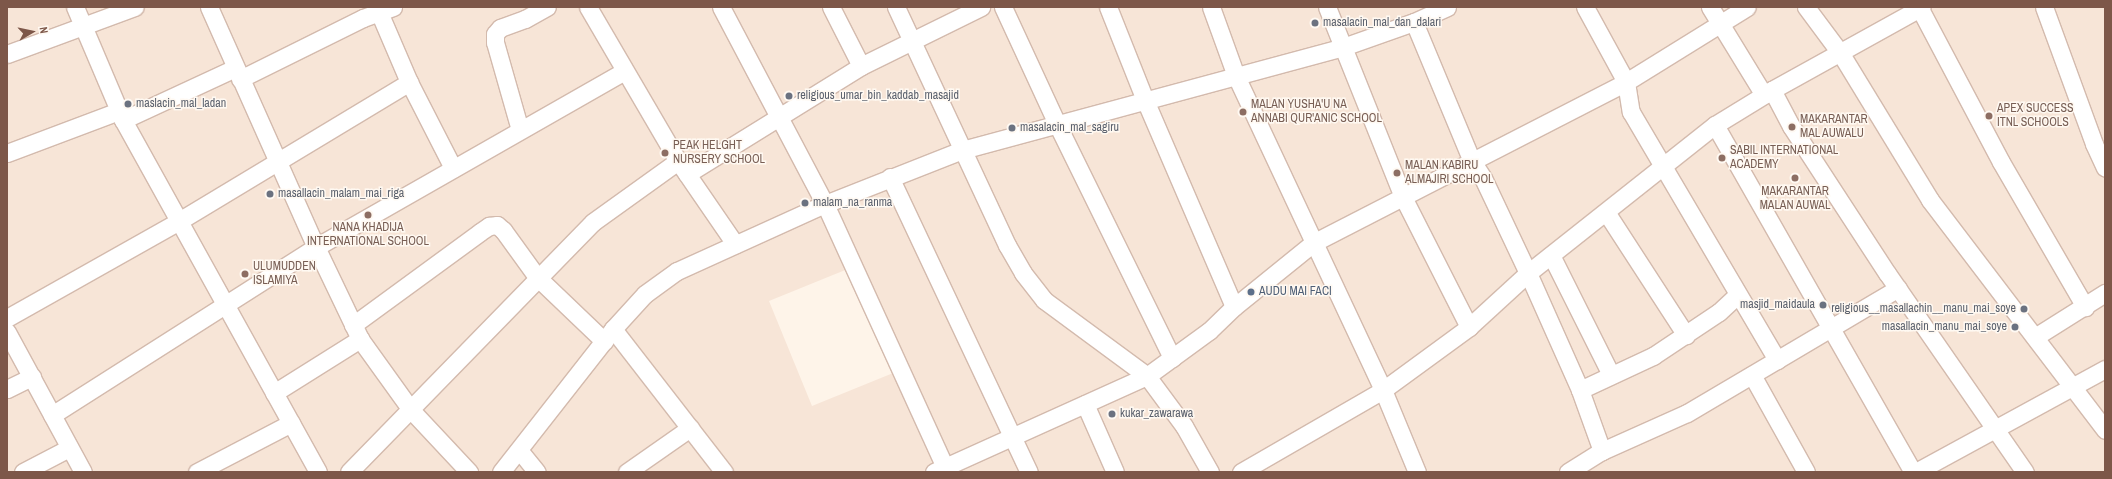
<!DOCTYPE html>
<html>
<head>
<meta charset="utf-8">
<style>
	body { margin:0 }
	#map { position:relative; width:2112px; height:479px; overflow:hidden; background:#fef4e9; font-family:"Archivo Narrow",sans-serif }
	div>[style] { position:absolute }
	.residential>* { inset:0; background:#f7e5d7 }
	.roads { filter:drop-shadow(1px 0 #d3baad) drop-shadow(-1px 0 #d3baad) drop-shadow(0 1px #d3baad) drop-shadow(0 -1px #d3baad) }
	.minor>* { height:17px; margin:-8.5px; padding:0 8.5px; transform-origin:8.5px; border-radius:8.5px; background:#fff }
	.dots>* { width:11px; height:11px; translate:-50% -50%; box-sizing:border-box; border:2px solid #fff9f2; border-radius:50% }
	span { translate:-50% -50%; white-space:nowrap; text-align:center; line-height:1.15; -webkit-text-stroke:3px #fff9f2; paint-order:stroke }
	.worship-label { font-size:12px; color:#5b616d }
	.left { translate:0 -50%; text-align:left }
	.right { translate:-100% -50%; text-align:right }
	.education-label { font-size:12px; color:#785e54 }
	.service-label { font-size:12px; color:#4e5e75 }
	.frame { position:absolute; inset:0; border:8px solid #7d5749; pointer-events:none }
	.north { position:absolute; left:12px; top:12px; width:40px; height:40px; -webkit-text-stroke:3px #fff9f2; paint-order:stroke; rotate:81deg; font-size:11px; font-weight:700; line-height:16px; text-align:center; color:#7d5749 }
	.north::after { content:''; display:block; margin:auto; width:14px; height:18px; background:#7d5749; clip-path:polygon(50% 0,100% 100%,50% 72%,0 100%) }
</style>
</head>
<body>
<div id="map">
	<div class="residential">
		<div style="clip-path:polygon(evenodd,7px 7px,2105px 7px,2105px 472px,7px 472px,7px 7px,860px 264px,903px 369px,812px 406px,769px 301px,860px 264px)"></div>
	</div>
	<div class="roads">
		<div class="minor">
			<div style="left:75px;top:7px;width:123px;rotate:67deg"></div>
			<div style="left:123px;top:120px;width:402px;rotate:61deg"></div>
			<div style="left:209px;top:7px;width:263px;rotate:66deg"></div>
			<div style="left:316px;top:247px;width:102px;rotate:64.4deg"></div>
			<div style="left:360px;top:339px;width:87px;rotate:54.3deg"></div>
			<div style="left:411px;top:410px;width:85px;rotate:46.9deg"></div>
			<div style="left:588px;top:7px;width:178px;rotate:59.7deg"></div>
			<div style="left:678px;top:161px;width:101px;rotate:55.5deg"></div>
			<div style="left:721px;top:7px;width:223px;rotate:62.2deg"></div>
			<div style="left:825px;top:204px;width:294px;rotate:65.5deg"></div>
			<div style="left:831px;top:7px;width:66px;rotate:63deg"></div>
			<div style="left:896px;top:7px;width:263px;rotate:65deg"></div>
			<div style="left:1007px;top:245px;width:32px;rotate:60deg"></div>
			<div style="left:1023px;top:273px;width:34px;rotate:52deg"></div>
			<div style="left:1044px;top:300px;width:128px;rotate:36.4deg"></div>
			<div style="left:1147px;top:376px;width:62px;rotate:53.5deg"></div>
			<div style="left:1184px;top:426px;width:53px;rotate:60.5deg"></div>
			<div style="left:1003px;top:7px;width:129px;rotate:65.2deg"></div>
			<div style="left:1057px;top:124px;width:261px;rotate:63.8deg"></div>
			<div style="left:1108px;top:7px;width:100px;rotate:68.3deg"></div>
			<div style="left:1145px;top:100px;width:225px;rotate:66.7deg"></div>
			<div style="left:1211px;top:7px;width:73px;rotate:70.1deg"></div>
			<div style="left:1236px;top:76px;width:347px;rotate:64.9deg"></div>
			<div style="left:1383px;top:390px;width:89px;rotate:67.5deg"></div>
			<div style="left:1327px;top:7px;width:205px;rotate:68.2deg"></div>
			<div style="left:1403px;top:197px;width:146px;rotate:63.1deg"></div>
			<div style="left:1585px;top:7px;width:85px;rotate:61.3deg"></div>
			<div style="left:1626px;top:82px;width:30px;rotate:81deg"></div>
			<div style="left:1631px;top:112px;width:288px;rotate:59.5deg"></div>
			<div style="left:1710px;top:7px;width:103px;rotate:58.5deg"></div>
			<div style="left:1806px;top:7px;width:59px;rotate:53.3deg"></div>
			<div style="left:1841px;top:54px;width:171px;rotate:58.6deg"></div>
			<div style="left:1930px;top:200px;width:289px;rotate:52.7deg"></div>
			<div style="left:1919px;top:7px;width:175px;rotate:62.1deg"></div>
			<div style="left:2001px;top:162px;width:168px;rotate:59.9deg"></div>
			<div style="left:2044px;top:7px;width:146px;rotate:69.9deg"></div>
			<div style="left:2094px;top:144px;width:26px;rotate:65deg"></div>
			<div style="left:379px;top:12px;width:76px;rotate:66.8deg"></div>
			<div style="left:409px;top:82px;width:97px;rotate:62.9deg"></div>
			<div style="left:1414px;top:22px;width:151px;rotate:67.4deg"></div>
			<div style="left:1472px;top:161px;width:20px;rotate:57deg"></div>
			<div style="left:1483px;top:178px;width:105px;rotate:64.7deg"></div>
			<div style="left:1528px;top:273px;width:128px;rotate:66deg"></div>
			<div style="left:1580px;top:390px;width:65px;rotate:70.2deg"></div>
			<div style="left:7px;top:54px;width:136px;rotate:-20.2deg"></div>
			<div style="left:240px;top:79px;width:137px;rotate:-26.4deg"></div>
			<div style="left:363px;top:18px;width:32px;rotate:-20deg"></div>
			<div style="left:1772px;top:90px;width:41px;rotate:62.2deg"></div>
			<div style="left:1791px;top:126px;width:176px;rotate:56.9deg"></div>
			<div style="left:1887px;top:273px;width:242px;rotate:55.3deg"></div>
			<div style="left:123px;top:120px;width:123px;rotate:-24.9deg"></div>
			<div style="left:1715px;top:125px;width:400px;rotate:60.3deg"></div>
			<div style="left:520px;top:130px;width:91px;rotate:-105.9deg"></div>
			<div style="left:495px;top:42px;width:8px;rotate:-90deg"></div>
			<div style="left:495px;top:34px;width:8px;rotate:-50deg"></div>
			<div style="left:500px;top:28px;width:27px;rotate:-20deg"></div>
			<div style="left:525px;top:19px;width:25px;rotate:-29deg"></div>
			<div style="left:7px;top:153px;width:120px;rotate:-20.6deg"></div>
			<div style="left:687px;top:174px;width:205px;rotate:-31.8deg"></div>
			<div style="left:861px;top:66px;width:134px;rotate:-26.2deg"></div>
			<div style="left:890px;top:177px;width:326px;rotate:64.8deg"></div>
			<div style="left:1606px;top:212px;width:147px;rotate:57deg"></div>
			<div style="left:1551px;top:255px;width:134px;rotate:63.4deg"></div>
			<div style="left:7px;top:318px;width:197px;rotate:-29.4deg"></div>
			<div style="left:179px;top:221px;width:269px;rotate:-31.1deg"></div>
			<div style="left:353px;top:325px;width:157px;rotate:-36.2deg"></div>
			<div style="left:480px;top:232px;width:11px;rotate:-34deg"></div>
			<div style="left:489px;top:226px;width:8px;rotate:-7deg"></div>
			<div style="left:497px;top:225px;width:8px;rotate:40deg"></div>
			<div style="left:503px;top:230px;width:58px;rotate:54.1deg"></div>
			<div style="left:537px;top:277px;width:93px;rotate:43.7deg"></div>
			<div style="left:613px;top:329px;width:181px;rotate:52.2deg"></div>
			<div style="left:7px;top:332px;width:159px;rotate:61.5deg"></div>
			<div style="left:2035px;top:337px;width:83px;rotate:-32.2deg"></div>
			<div style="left:1752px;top:375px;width:111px;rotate:60.9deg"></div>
			<div style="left:7px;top:389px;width:28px;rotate:-26deg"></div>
			<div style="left:1580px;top:390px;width:81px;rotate:-25deg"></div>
			<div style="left:1653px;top:356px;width:79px;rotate:-33.7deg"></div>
			<div style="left:1719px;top:312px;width:25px;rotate:-43deg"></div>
			<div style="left:274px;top:393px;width:102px;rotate:-32.1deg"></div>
			<div style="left:1085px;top:404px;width:74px;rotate:66.2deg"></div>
			<div style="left:52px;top:415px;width:313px;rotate:-32.5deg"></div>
			<div style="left:316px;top:247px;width:355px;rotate:-29.7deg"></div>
			<div style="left:519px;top:450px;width:28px;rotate:51deg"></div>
			<div style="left:23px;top:472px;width:52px;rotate:-27.6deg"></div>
			<div style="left:197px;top:472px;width:106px;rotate:-27.5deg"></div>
			<div style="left:349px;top:472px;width:349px;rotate:-45.7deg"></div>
			<div style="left:593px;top:222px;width:105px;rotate:-35.7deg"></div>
			<div style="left:501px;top:472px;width:182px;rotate:-51.9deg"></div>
			<div style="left:613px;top:329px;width:47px;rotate:-47.6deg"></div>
			<div style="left:645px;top:294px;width:39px;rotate:-36deg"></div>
			<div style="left:677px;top:271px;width:162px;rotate:-24.4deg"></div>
			<div style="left:825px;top:204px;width:147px;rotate:-21.5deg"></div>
			<div style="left:962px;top:150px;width:395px;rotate:-15.1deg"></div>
			<div style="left:1343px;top:47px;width:75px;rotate:-19.4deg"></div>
			<div style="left:1414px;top:22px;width:36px;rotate:-24deg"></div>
			<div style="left:627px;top:472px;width:77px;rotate:-34.9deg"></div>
			<div style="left:934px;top:472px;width:234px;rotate:-24.3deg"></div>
			<div style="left:1147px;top:376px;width:77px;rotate:-36deg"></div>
			<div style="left:1209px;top:331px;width:35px;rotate:-44deg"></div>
			<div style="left:1234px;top:307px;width:102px;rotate:-39deg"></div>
			<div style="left:1313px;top:243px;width:352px;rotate:-27.2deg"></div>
			<div style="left:1626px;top:82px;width:142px;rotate:-31.8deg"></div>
			<div style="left:1241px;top:472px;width:164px;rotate:-30deg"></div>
			<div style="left:1383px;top:390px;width:107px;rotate:-36.2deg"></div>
			<div style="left:1469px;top:327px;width:80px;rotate:-42.5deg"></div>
			<div style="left:1528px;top:273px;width:238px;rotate:-38.4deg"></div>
			<div style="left:1715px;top:125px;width:67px;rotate:-31.6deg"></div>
			<div style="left:1772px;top:90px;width:171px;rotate:-29deg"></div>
			<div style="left:1568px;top:472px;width:40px;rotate:-32deg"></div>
			<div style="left:1602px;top:451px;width:93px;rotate:-24.1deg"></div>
			<div style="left:1687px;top:413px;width:245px;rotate:-30.6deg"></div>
			<div style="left:1916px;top:472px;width:215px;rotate:-28.6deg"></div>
		</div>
	</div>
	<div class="dots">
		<div style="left:1315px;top:23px;background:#6b7280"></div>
		<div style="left:789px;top:96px;background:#6b7280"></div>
		<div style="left:128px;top:104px;background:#6b7280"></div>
		<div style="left:1243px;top:112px;background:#8d6e63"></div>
		<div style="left:1989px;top:116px;background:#8d6e63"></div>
		<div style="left:1792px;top:127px;background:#8d6e63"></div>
		<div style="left:1012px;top:128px;background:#6b7280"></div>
		<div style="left:665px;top:153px;background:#8d6e63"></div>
		<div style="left:1722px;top:158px;background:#8d6e63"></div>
		<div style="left:1397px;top:173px;background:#8d6e63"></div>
		<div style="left:1795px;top:178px;background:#8d6e63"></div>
		<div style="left:270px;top:194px;background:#6b7280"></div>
		<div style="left:805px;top:203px;background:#6b7280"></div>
		<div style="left:368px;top:215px;background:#8d6e63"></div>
		<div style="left:245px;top:274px;background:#8d6e63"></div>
		<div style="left:1251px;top:292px;background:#5c6f8a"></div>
		<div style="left:1823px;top:305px;background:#6b7280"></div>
		<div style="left:2024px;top:309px;background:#6b7280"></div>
		<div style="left:2015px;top:327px;background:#6b7280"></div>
		<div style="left:1112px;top:414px;background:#6b7280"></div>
	</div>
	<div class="worship-label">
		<span class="left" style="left:1323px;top:23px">masalacin_mal_dan_dalari</span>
		<span class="left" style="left:797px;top:96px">religious_umar_bin_kaddab_masajid</span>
		<span class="left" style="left:136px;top:104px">maslacin_mal_ladan</span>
		<span class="left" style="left:1020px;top:128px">masalacin_mal_sagiru</span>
		<span class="left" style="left:278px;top:194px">masallacin_malam_mai_riga</span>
		<span class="left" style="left:813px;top:203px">malam_na_ranma</span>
		<span class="right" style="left:1815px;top:305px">masjid_maidaula</span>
		<span class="right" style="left:2016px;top:309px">religious__masallachin__manu_mai_soye</span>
		<span class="right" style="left:2007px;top:327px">masallacin_manu_mai_soye</span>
		<span class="left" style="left:1120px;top:414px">kukar_zawarawa</span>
	</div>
	<div class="education-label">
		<span class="left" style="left:1251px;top:112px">MALAN YUSHA'U NA<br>ANNABI QUR'ANIC SCHOOL</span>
		<span class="left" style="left:1997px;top:116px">APEX SUCCESS<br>ITNL SCHOOLS</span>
		<span class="left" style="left:1800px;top:127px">MAKARANTAR<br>MAL AUWALU</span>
		<span class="left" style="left:673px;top:153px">PEAK HELGHT<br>NURSERY SCHOOL</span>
		<span class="left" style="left:1730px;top:158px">SABIL INTERNATIONAL<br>ACADEMY</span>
		<span class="left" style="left:1405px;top:173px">MALAN KABIRU<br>ALMAJIRI SCHOOL</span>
		<span style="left:1795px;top:199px">MAKARANTAR<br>MALAN AUWAL</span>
		<span style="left:368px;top:235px">NANA KHADIJA<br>INTERNATIONAL SCHOOL</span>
		<span class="left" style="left:253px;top:274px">ULUMUDDEN<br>ISLAMIYA</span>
	</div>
	<div class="service-label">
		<span class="left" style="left:1259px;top:292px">AUDU MAI FACI</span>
	</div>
	<div class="frame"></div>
	<div class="north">N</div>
</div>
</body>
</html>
